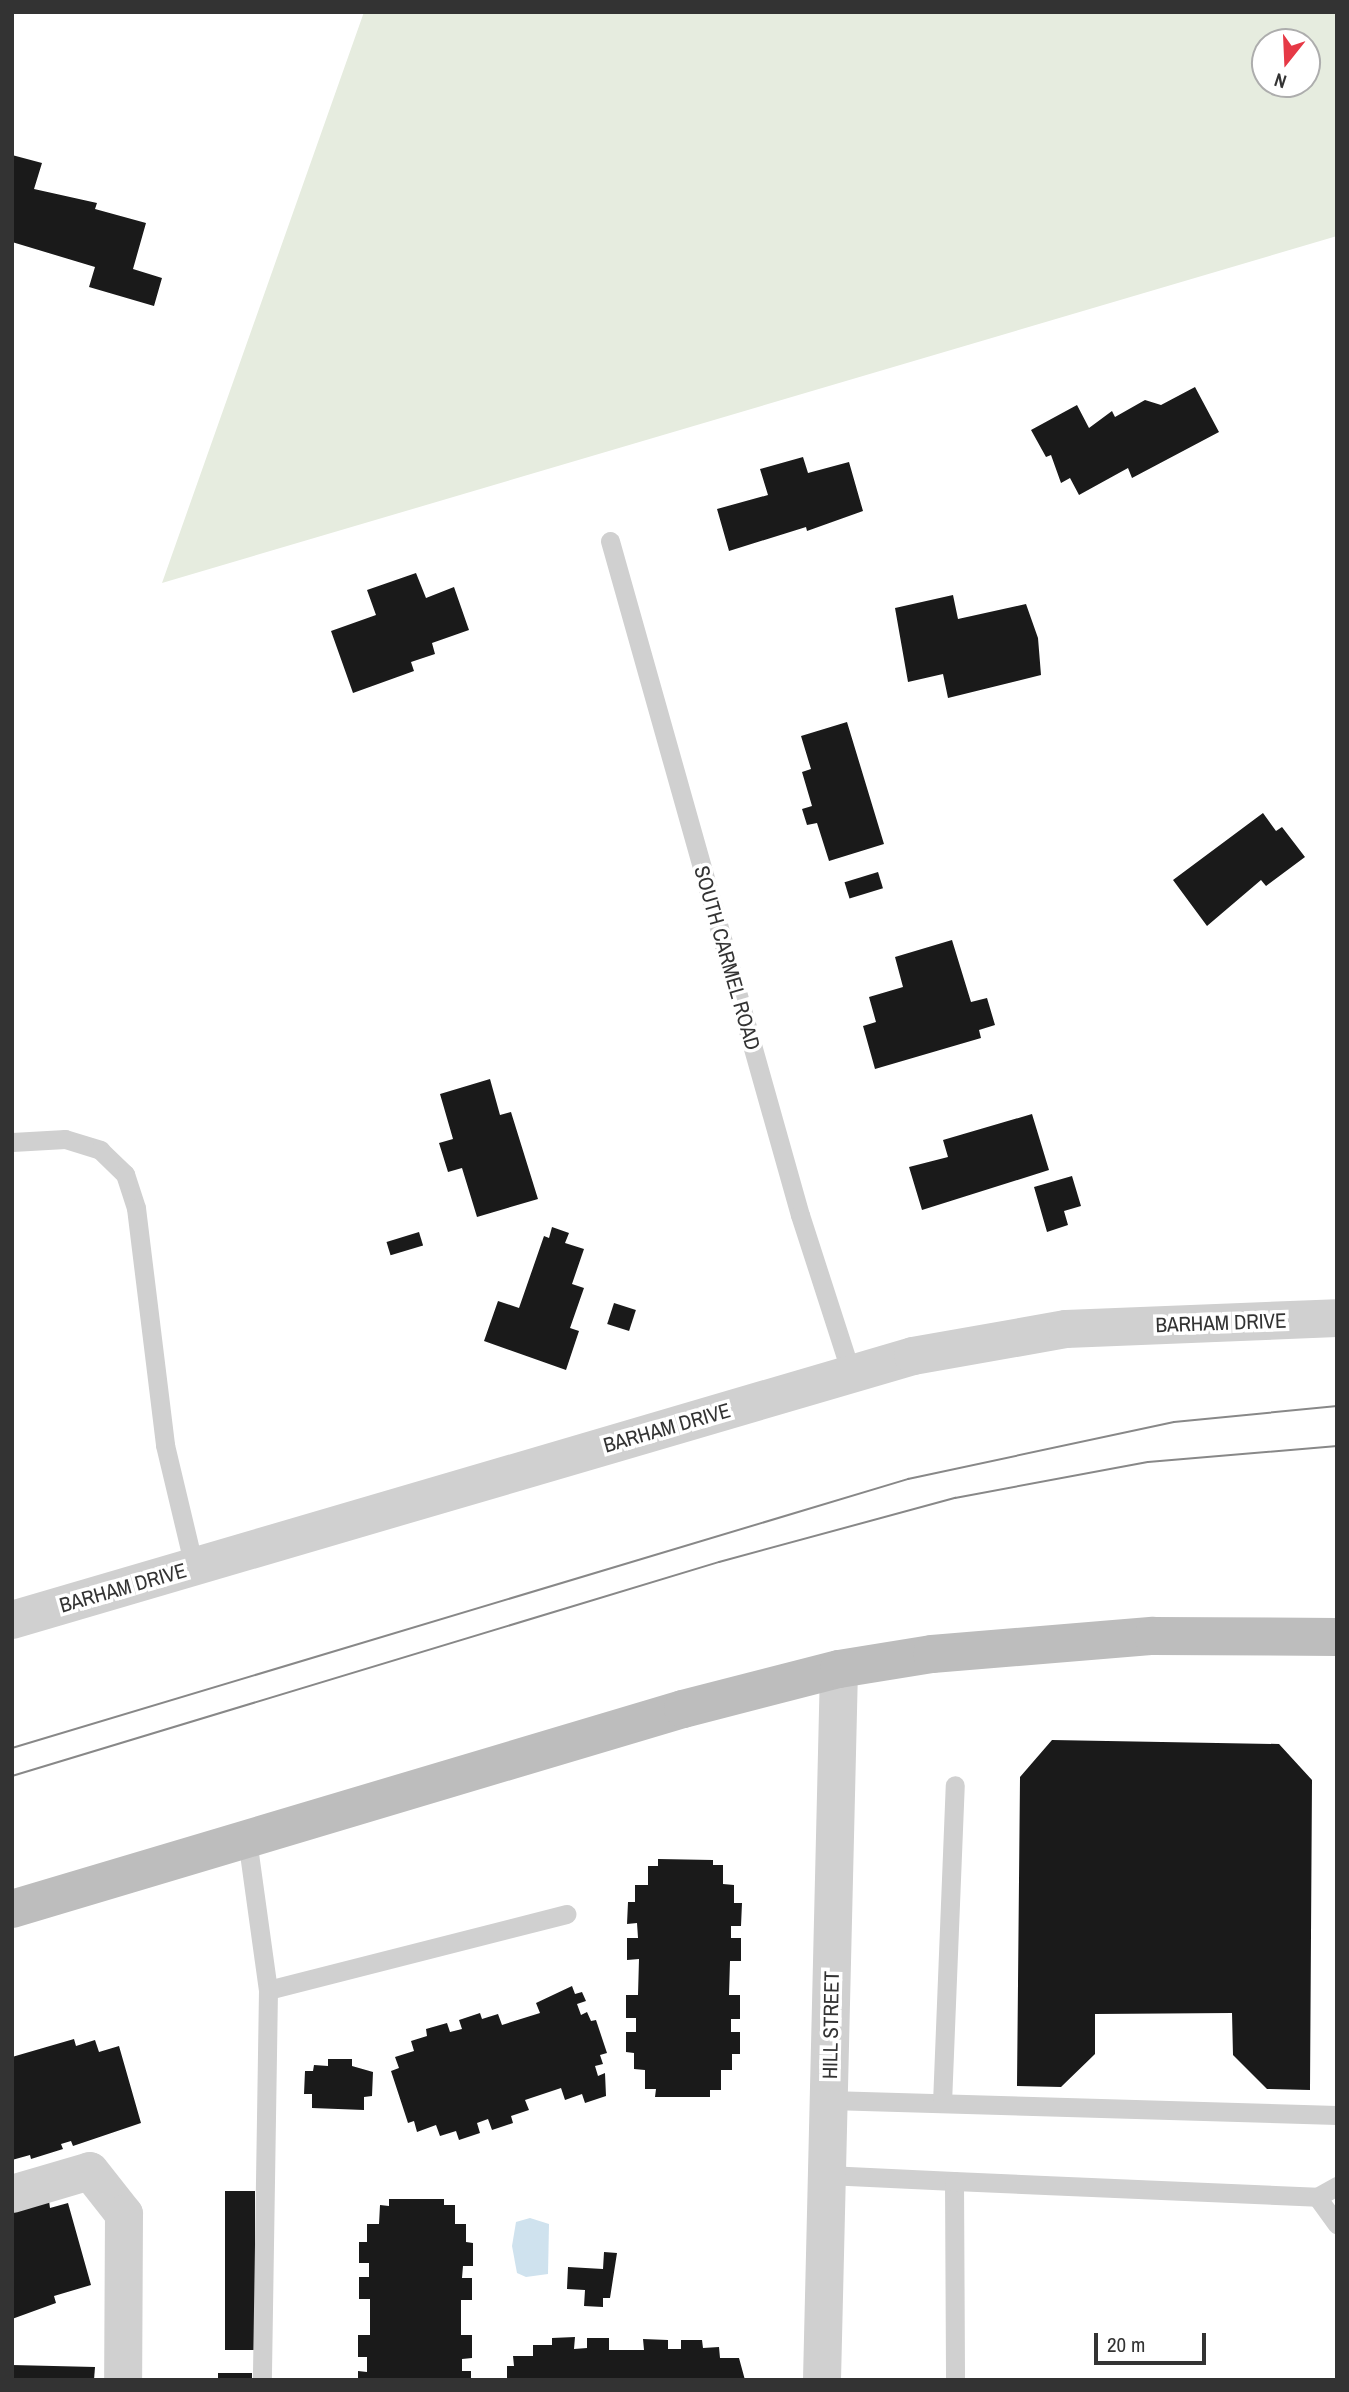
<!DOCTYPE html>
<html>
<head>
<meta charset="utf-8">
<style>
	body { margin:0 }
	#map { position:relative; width:1349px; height:2392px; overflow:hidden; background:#fff; font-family:"Archivo Narrow",sans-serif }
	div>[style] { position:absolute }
	.green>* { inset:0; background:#e6ecdf }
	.water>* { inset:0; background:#cfe2ee }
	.building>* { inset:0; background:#1a1a1a; transform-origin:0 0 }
	.service>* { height:19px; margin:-9.5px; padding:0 9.5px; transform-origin:9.5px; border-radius:9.5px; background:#d0d0d0 }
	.minor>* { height:38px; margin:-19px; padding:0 19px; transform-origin:19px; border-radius:19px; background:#d0d0d0 }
	.tertiary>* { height:38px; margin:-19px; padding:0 19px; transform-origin:19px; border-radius:19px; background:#d0d0d0 }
	.secondary>* { height:38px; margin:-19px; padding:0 19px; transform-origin:19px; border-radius:19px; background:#bdbdbd }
	.tram>* { height:2px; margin:-1px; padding:0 1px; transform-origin:1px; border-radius:1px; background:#888 }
	span { translate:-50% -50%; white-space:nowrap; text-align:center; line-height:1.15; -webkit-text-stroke:7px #fff; paint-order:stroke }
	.street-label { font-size:21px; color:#333 }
	.frame { position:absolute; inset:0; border:14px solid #333; pointer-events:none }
	.north { position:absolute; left:1251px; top:28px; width:70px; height:70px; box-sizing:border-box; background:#fff; border:2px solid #adadad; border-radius:50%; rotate:198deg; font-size:19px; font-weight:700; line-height:28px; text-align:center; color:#333 }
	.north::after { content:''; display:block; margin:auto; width:24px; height:32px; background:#e63946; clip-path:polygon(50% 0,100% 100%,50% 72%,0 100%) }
	.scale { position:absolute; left:1094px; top:2333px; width:112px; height:32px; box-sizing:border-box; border:4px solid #333; border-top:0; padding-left:9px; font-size:21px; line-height:24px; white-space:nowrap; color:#333; -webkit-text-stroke:5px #fff; paint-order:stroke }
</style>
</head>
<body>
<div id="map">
	<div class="green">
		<div style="clip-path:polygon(evenodd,364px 12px,1337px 12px,1337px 236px,162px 583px,364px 12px,1265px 42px,1307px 42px,1307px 84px,1265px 84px,1265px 42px)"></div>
	</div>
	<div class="water">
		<div style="clip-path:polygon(530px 2218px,549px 2224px,548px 2274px,526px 2277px,517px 2273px,512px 2246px,516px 2222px)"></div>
	</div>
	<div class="building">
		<div style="clip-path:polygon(12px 155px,42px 163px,34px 189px,97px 203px,95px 209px,146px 223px,133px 269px,162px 278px,154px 306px,89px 287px,95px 267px,12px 242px)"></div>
		<div style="clip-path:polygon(1195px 387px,1219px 432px,1132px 478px,1128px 468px,1079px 495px,1070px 478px,1061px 483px,1051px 455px,1046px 457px,1031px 430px,1077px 405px,1089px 428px,1112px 411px,1115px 417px,1145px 400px,1161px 405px)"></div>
		<div style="clip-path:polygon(803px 457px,808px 473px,849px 462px,863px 511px,807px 531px,806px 527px,729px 551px,717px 509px,768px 495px,760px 469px)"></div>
		<div style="clip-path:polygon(416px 573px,426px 598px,454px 587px,469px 630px,432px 643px,435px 654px,411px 662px,414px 671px,353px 693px,331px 631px,376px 615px,367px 590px)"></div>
		<div style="clip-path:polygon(953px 595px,958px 619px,1026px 604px,1038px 638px,1041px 675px,948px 698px,943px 674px,908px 682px,895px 608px)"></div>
		<div style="clip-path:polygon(847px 722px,884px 844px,829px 861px,817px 823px,807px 825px,802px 809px,812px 806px,802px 772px,811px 769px,801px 736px)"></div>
		<div style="clip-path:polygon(1263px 813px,1276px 831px,1282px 827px,1305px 857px,1266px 886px,1261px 880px,1207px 926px,1173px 880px)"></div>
		<div style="left:878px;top:872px;width:17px;height:35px;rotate:73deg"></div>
		<div style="clip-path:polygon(952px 940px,971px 1002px,987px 998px,995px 1025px,979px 1030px,981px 1038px,875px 1069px,863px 1026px,876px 1022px,869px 997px,903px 987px,895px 957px)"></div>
		<div style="clip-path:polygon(490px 1079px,500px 1115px,511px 1112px,538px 1199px,477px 1217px,462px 1168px,448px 1172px,439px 1143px,453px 1139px,440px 1094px)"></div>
		<div style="clip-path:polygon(1032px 1114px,1049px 1170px,922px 1210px,909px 1167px,948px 1157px,943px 1140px)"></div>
		<div style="clip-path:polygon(1072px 1176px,1081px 1206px,1064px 1211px,1068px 1225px,1047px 1232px,1034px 1187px)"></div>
		<div style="clip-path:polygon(552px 1227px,569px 1233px,565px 1243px,584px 1249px,572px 1284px,584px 1288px,570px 1328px,579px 1331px,566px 1370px,484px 1341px,498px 1301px,519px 1308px,544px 1236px,549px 1238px)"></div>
		<div style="left:419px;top:1232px;width:14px;height:34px;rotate:73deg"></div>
		<div style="left:614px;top:1303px;width:23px;height:22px;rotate:18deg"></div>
		<div style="clip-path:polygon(1052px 1740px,1279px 1744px,1312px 1780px,1310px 2090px,1267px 2089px,1233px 2055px,1232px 2013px,1095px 2014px,1095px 2054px,1061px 2087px,1017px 2086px,1020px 1777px)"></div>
		<div style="clip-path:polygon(658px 1859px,713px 1860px,713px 1865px,723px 1865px,723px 1884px,734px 1885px,734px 1903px,742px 1903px,741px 1926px,731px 1926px,731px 1938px,741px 1938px,741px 1961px,730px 1961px,729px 1995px,740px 1995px,740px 2019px,731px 2019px,731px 2032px,740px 2032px,740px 2054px,732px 2054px,732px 2070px,721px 2070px,721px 2090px,710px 2090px,710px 2097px,655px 2097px,656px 2089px,645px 2089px,645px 2070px,634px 2069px,634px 2053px,626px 2052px,626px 2032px,636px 2032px,636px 2018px,626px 2018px,626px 1995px,638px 1995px,639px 1959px,627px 1960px,627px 1938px,638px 1938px,637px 1923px,627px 1924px,628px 1902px,635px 1902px,635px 1885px,648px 1885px,648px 1866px,658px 1866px)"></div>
		<div style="clip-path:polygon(572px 1986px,575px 1994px,582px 1992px,586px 2001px,577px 2004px,581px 2015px,587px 2012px,591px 2021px,596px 2020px,607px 2053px,600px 2055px,603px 2064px,595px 2066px,598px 2076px,605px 2073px,606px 2096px,585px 2103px,582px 2094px,565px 2100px,561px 2088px,525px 2100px,529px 2110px,511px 2116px,513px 2123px,492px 2130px,488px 2119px,477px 2123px,480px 2133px,459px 2140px,456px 2131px,440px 2136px,436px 2125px,417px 2132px,414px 2121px,408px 2123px,391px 2071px,399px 2068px,395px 2057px,414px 2051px,411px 2041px,427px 2036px,426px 2029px,447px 2023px,450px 2032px,462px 2029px,459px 2020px,480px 2013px,482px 2019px,498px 2014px,502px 2025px,540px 2013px,536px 2003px)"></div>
		<div style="clip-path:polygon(74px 2039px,76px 2046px,95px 2040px,99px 2052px,119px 2046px,141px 2123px,73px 2146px,71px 2141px,61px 2144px,63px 2149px,31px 2159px,30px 2155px,12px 2160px,12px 2057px)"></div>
		<div style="clip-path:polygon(328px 2059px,352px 2059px,352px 2066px,373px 2072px,372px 2096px,364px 2097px,364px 2110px,312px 2108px,312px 2094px,304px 2094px,305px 2071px,313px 2071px,314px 2065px,328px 2066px)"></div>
		<div style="left:225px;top:2191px;width:30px;height:159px"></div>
		<div style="clip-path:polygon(389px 2199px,444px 2199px,444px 2205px,455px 2205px,455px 2224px,466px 2224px,466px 2242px,473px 2243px,473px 2266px,463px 2266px,462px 2278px,472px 2278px,472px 2300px,461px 2300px,461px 2335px,472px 2335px,472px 2358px,462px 2359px,462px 2371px,471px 2371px,471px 2380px,358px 2380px,358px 2371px,367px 2372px,367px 2357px,358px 2357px,358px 2335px,370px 2335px,370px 2299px,359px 2299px,359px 2277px,369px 2277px,369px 2263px,359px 2263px,359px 2242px,367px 2242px,367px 2224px,379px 2224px,380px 2205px,389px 2206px)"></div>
		<div style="clip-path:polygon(49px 2201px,50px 2208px,68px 2203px,91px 2285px,54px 2296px,56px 2303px,12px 2319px,12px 2206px)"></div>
		<div style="clip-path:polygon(604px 2252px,617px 2253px,610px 2298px,603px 2298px,603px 2307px,584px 2306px,585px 2290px,567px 2289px,568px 2267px,603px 2269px)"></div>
		<div style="clip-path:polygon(575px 2337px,574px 2349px,587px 2348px,587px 2338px,609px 2338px,609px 2350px,644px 2350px,643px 2339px,668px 2340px,668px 2349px,681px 2349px,681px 2340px,702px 2340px,703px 2348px,719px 2347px,720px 2358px,739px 2358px,745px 2380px,507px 2380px,507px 2366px,514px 2366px,513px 2356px,533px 2356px,533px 2345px,552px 2345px,552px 2338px)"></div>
		<div style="clip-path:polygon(12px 2365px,95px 2367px,94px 2380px,12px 2380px)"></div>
		<div style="left:218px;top:2373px;width:34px;height:7px"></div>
	</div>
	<div class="service">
		<div style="left:610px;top:541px;width:700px;rotate:74.26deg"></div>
		<div style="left:800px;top:1215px;width:166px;rotate:72.1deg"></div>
		<div style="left:12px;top:1142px;width:53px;rotate:-3.2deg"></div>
		<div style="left:65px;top:1139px;width:37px;rotate:17deg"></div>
		<div style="left:100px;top:1150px;width:35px;rotate:44deg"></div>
		<div style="left:125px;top:1174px;width:36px;rotate:72deg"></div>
		<div style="left:136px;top:1208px;width:239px;rotate:83deg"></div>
		<div style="left:165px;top:1445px;width:125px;rotate:76.6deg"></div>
		<div style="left:247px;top:1839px;width:152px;rotate:82.1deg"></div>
		<div style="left:268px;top:1990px;width:390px;rotate:90.9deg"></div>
		<div style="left:268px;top:1990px;width:308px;rotate:-14.3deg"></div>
		<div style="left:829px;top:2100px;width:508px;rotate:1.69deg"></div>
		<div style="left:942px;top:2103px;width:318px;rotate:-87.7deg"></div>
		<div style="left:827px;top:2175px;width:127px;rotate:2.7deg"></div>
		<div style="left:954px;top:2181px;width:199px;rotate:89.7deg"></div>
		<div style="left:954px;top:2181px;width:363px;rotate:2.5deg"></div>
		<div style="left:1317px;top:2197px;width:23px;rotate:-29deg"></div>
		<div style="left:1317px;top:2197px;width:34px;rotate:54deg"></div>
	</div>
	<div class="minor">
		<div style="left:12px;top:2194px;width:81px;rotate:-16.4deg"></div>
		<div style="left:90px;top:2171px;width:55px;rotate:51.7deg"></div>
		<div style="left:124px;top:2214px;width:166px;rotate:90.3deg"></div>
	</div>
	<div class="tertiary">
		<div style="left:12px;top:1620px;width:939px;rotate:-16.33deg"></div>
		<div style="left:913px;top:1356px;width:155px;rotate:-10deg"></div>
		<div style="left:1066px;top:1329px;width:271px;rotate:-2.3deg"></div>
		<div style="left:822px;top:2380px;width:711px;rotate:-88.63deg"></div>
	</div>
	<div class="secondary">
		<div style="left:12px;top:1909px;width:700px;rotate:-16.6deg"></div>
		<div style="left:683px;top:1709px;width:161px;rotate:-14.4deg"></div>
		<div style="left:839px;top:1669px;width:94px;rotate:-9.2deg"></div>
		<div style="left:932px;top:1654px;width:222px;rotate:-4.7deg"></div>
		<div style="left:1153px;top:1636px;width:184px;rotate:0.3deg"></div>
	</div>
	<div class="tram">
		<div style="left:12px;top:1748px;width:936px;rotate:-16.71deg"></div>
		<div style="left:908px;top:1479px;width:272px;rotate:-12.1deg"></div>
		<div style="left:1174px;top:1422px;width:164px;rotate:-5.6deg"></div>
		<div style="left:12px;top:1776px;width:739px;rotate:-16.84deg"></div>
		<div style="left:719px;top:1562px;width:245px;rotate:-15.2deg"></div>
		<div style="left:955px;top:1498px;width:196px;rotate:-10.6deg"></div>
		<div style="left:1148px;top:1462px;width:190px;rotate:-4.8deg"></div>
	</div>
	<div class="street-label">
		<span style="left:727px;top:958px;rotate:74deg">SOUTH CARMEL ROAD</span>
		<span style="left:1221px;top:1323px;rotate:-2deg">BARHAM DRIVE</span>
		<span style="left:667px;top:1428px;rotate:-16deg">BARHAM DRIVE</span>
		<span style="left:123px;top:1588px;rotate:-16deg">BARHAM DRIVE</span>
		<span style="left:831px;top:2025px;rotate:-89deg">HILL STREET</span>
	</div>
	<div class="frame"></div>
	<div class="north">N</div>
	<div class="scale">20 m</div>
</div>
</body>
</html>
